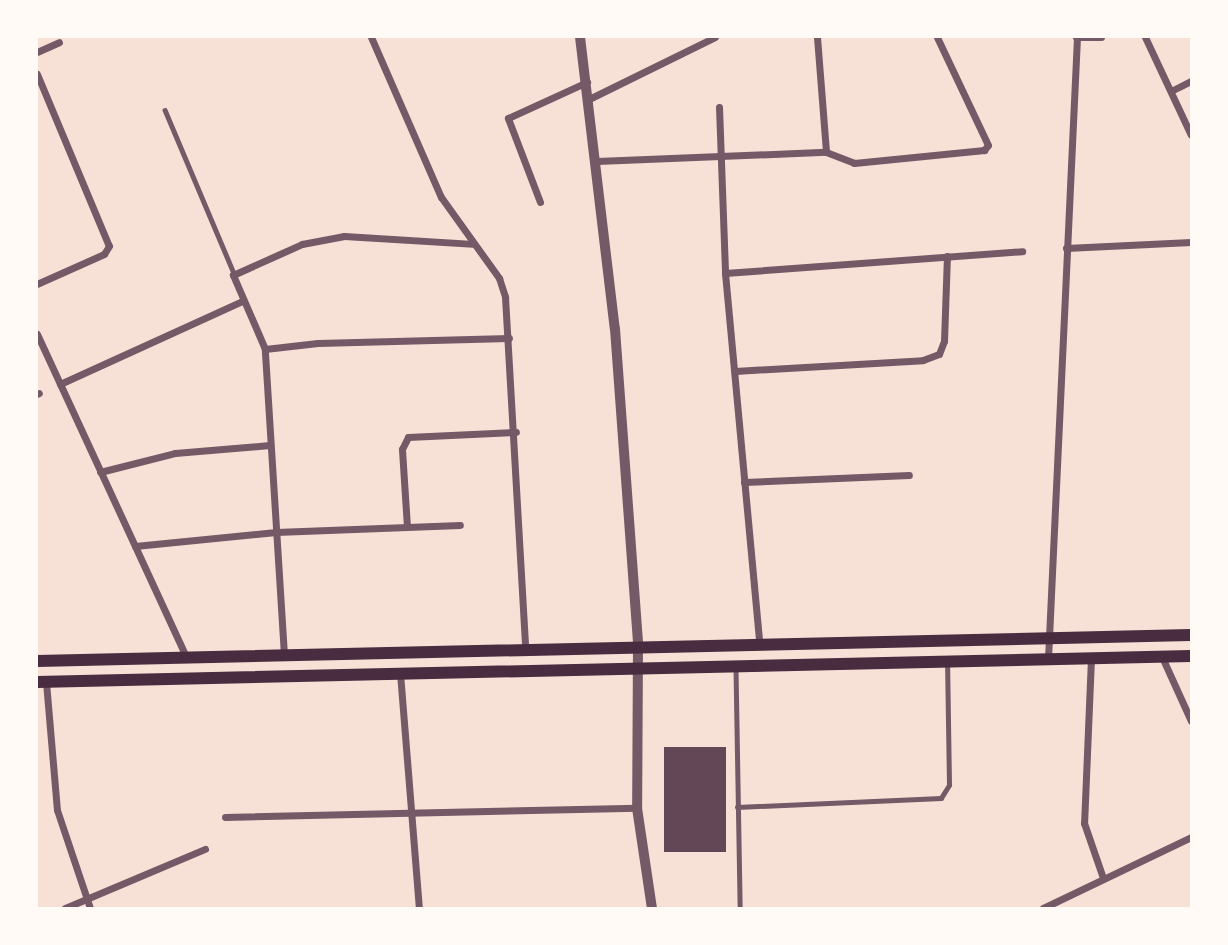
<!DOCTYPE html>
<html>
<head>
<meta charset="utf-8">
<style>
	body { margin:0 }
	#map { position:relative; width:1228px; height:945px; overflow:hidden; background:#f7e1d7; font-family:"Asap Condensed",sans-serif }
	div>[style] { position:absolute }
	.building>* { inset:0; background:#644757; transform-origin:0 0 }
	.service>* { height:4.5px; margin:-2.25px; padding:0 2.25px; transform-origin:2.25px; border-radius:2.25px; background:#755966 }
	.minor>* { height:7px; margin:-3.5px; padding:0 3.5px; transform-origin:3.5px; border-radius:3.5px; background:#755966 }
	.tertiary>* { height:10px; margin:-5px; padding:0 5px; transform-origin:5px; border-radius:5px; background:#755966 }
	.secondary>* { height:12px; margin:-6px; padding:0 6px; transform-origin:6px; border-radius:6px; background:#4a2c40 }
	span { translate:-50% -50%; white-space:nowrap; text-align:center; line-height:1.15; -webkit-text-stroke:7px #fffaf5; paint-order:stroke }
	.frame { position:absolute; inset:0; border:38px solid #fffaf5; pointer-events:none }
</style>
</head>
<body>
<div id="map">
	<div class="building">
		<div style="left:726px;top:747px;width:105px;height:62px;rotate:90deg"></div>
	</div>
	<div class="service">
		<div style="left:165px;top:110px;width:177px;rotate:67.1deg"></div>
		<div style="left:736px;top:669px;width:239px;rotate:89deg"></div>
		<div style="left:737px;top:807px;width:204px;rotate:-2.5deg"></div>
		<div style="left:941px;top:798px;width:15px;rotate:-58deg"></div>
		<div style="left:949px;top:785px;width:122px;rotate:-90.9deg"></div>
	</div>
	<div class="minor">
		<div style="left:371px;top:37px;width:175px;rotate:66.4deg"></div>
		<div style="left:441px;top:197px;width:100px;rotate:54.4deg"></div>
		<div style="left:499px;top:278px;width:20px;rotate:72deg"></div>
		<div style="left:505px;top:297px;width:353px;rotate:86.7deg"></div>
		<div style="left:817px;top:37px;width:115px;rotate:85.5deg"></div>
		<div style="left:1076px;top:37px;width:25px"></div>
		<div style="left:1145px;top:37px;width:108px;rotate:64.9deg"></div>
		<div style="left:37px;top:52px;width:24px;rotate:-24deg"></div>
		<div style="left:37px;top:74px;width:186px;rotate:67.3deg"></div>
		<div style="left:109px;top:246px;width:9px;rotate:122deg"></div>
		<div style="left:104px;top:254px;width:73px;rotate:155.9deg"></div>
		<div style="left:1171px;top:91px;width:22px;rotate:-27deg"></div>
		<div style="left:591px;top:98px;width:138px;rotate:-26.2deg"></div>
		<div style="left:719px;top:107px;width:166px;rotate:87.9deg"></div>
		<div style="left:725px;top:273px;width:372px;rotate:84.7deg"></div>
		<div style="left:597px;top:161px;width:229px;rotate:-2.3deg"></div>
		<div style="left:826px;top:152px;width:30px;rotate:21deg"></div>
		<div style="left:854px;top:163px;width:131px;rotate:-5.7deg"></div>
		<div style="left:984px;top:150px;width:6px;rotate:-51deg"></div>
		<div style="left:988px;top:145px;width:119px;rotate:-115.3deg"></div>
		<div style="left:540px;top:202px;width:90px;rotate:-110.9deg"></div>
		<div style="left:508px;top:118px;width:87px;rotate:-24.5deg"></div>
		<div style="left:1066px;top:248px;width:125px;rotate:-2.7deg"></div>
		<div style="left:725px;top:273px;width:298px;rotate:-4.2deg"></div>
		<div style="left:37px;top:334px;width:356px;rotate:65.2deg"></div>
		<div style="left:265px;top:349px;width:53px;rotate:-6.5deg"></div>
		<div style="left:318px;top:343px;width:191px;rotate:-1.5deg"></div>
		<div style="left:735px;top:371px;width:188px;rotate:-3.3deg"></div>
		<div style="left:923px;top:360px;width:17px;rotate:-21deg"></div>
		<div style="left:939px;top:354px;width:14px;rotate:-69deg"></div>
		<div style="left:944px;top:341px;width:85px;rotate:-88deg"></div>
		<div style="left:60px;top:384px;width:200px;rotate:-24.5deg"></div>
		<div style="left:37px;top:394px;width:2px;rotate:-27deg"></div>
		<div style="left:100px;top:472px;width:77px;rotate:-14.2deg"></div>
		<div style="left:175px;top:453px;width:95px;rotate:-4.8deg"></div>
		<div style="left:744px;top:482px;width:165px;rotate:-2.4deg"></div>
		<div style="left:407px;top:527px;width:78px;rotate:-93.7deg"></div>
		<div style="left:402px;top:449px;width:13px;rotate:-63deg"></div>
		<div style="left:408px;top:437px;width:108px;rotate:-2.7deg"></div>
		<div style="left:135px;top:546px;width:142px;rotate:-5.7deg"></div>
		<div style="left:276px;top:532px;width:184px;rotate:-2.2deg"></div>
		<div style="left:284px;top:655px;width:307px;rotate:-93.6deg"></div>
		<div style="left:265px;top:349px;width:81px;rotate:-113.4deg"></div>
		<div style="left:233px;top:275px;width:76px;rotate:-24.2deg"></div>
		<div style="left:302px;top:244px;width:43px;rotate:-10.8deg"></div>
		<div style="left:344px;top:236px;width:129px;rotate:3.5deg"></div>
		<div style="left:1162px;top:657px;width:70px;rotate:65.6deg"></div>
		<div style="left:1091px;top:658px;width:165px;rotate:92.4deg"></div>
		<div style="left:1084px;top:823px;width:58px;rotate:70.9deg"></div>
		<div style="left:1048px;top:659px;width:623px;rotate:-87.33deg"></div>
		<div style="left:400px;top:673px;width:236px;rotate:85.4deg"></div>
		<div style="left:46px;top:682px;width:128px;rotate:85.1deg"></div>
		<div style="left:57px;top:810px;width:103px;rotate:71.4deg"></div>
		<div style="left:225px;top:817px;width:412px;rotate:-1.3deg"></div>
		<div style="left:65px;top:908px;width:152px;rotate:-22.9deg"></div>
		<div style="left:1043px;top:908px;width:164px;rotate:-25.6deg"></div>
	</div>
	<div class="tertiary">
		<div style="left:580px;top:37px;width:294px;rotate:83.2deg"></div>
		<div style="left:615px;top:329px;width:316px;rotate:85.8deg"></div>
		<div style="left:638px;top:644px;width:164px;rotate:90.3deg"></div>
		<div style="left:637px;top:808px;width:101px;rotate:81.5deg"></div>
	</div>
	<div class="secondary">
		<div style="left:37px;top:661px;width:1154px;rotate:-1.29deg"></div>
		<div style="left:37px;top:682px;width:1154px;rotate:-1.29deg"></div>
	</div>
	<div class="frame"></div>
</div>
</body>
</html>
